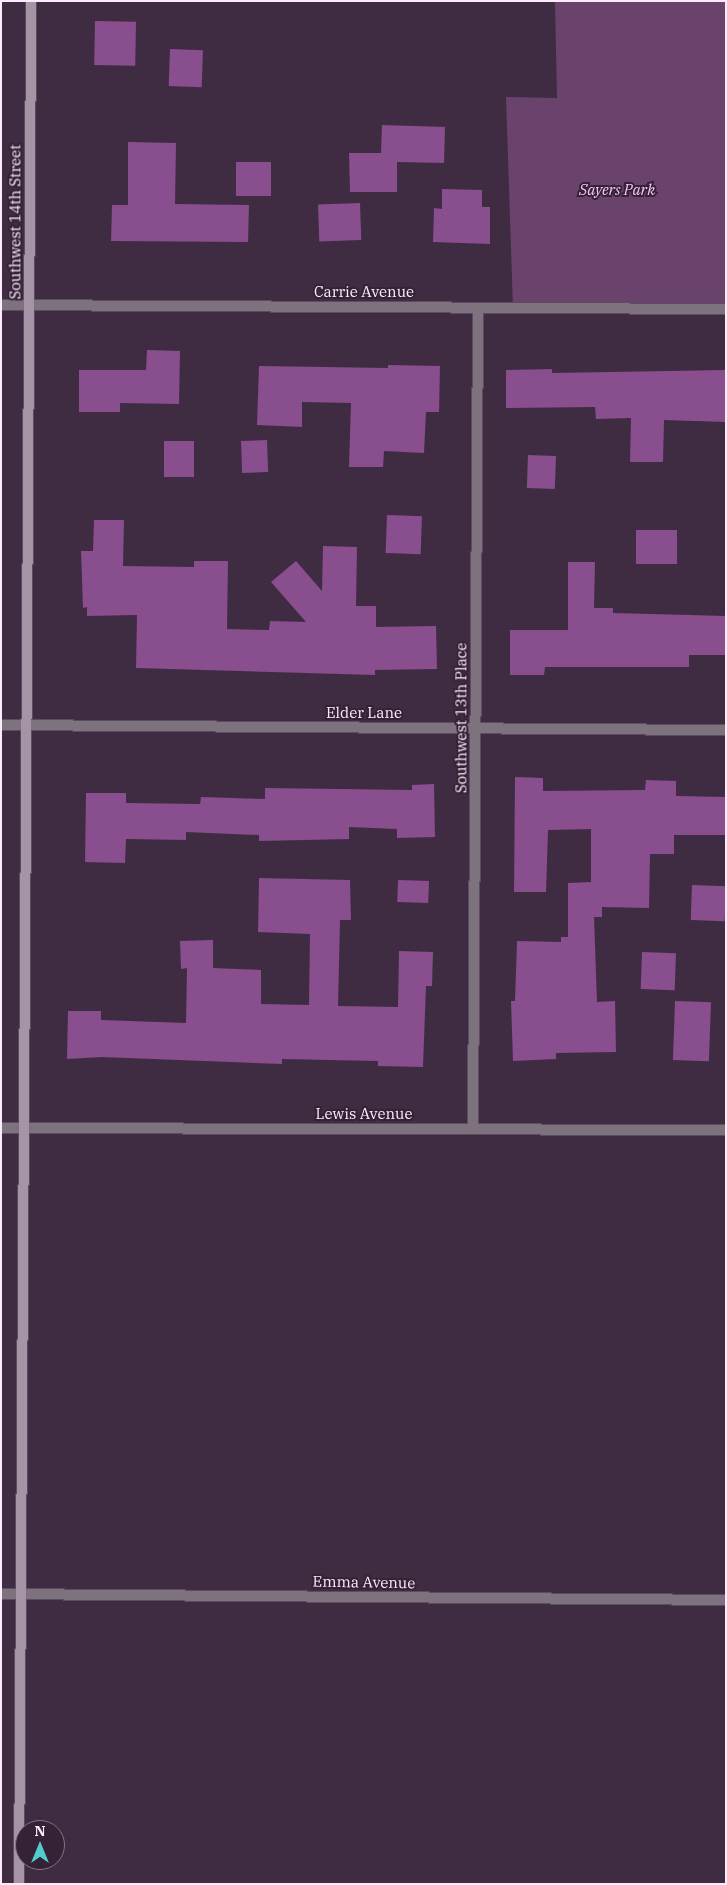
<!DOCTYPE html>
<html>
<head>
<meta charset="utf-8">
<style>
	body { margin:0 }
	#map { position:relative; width:727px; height:1885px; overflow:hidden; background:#402c42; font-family:"IBM Plex Serif",serif }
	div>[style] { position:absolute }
	.green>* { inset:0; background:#6a436d }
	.building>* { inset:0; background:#884e8d; transform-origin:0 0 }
	.roads { filter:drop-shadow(1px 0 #5e4b5f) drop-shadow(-1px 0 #5e4b5f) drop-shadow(0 1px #5e4b5f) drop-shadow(0 -1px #5e4b5f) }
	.street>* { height:10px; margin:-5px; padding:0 5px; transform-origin:5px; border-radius:5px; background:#7d727d }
	.secondary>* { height:10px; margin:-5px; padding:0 5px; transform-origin:5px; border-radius:5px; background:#a594a6 }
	span { translate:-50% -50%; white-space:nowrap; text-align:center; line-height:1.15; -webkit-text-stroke:4px #362237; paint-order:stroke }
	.park-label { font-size:15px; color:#f8c7fb; font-style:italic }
	.street-label { font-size:15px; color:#faecfa }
	.frame { position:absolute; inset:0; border:2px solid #faecfa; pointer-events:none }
	.north { position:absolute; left:15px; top:1820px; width:50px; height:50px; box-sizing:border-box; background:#362237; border:1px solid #847385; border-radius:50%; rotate:0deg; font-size:14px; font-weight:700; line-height:20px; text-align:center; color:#faecfa }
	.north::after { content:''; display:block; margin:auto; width:18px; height:22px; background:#52cdce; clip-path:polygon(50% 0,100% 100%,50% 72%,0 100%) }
</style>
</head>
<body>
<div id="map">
	<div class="green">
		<div style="clip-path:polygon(555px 1px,726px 1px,726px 309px,513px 308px,506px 97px,557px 98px)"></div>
	</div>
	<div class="building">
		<div style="left:95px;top:21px;width:41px;height:44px;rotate:1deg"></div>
		<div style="left:170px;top:49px;width:33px;height:37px;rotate:2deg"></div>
		<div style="clip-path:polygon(382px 125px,445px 127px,444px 163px,397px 162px,397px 192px,350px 192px,349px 153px,381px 153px)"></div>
		<div style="clip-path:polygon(128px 142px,176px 143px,175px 204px,249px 205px,248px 242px,111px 241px,112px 205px,128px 205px)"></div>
		<div style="left:236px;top:162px;width:35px;height:34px"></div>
		<div style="clip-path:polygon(442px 189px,482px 190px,482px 207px,490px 207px,490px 244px,433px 242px,434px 208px,442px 209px)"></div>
		<div style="left:360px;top:203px;width:37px;height:42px;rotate:88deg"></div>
		<div style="clip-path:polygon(147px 350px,180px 351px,179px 404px,120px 403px,120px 412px,79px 412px,79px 370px,146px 370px)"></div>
		<div style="clip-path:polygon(388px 365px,440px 366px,439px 412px,426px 412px,424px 453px,384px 451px,383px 467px,349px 467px,351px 403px,302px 402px,302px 427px,257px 425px,259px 366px,388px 368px)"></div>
		<div style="clip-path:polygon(552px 369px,552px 373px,726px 370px,726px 422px,664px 420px,663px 462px,630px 462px,631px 418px,596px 419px,595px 407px,506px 408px,506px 370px)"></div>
		<div style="left:267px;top:440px;width:32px;height:26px;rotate:88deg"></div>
		<div style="left:164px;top:441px;width:30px;height:36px"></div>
		<div style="left:528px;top:455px;width:28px;height:33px;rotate:2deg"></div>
		<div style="left:387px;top:515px;width:35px;height:38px;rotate:2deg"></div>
		<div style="clip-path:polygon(94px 520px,124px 520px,123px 566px,194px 567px,194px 561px,228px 561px,227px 629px,269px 630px,270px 621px,306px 622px,271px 582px,296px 561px,322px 591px,323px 546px,357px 547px,356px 606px,376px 606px,376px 627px,436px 626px,437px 669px,375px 670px,375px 675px,136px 668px,137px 615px,87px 616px,87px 607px,83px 608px,81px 551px,93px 551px)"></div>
		<div style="left:636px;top:530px;width:41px;height:34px"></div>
		<div style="clip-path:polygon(568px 562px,595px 562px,594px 608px,613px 608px,613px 613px,726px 616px,726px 655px,689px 655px,689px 667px,545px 667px,544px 675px,510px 675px,510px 630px,568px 630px)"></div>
		<div style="clip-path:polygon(515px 777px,543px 778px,543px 791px,645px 790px,646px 780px,676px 781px,676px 796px,726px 797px,726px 835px,674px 835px,674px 854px,650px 854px,649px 908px,602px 907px,602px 917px,594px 917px,597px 1002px,615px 1001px,616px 1052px,556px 1053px,556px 1059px,513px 1061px,511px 1001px,515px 1001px,517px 941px,561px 942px,561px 937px,568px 937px,568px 883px,591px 882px,591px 829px,548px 830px,546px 892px,514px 892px)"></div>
		<div style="clip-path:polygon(434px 784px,435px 837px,397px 838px,397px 829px,349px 827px,349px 839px,259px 841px,259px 835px,186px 832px,186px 840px,126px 839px,125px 863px,85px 862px,86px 793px,126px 793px,126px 803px,200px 804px,201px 797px,265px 799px,265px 788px,412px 790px,412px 785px)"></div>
		<div style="clip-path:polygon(259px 878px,350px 880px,351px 920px,340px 920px,338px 1006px,398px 1007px,399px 951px,433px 952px,432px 986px,426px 986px,423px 1067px,378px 1066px,378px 1061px,282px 1059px,282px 1064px,101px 1057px,67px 1059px,68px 1011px,101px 1011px,101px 1020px,186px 1023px,187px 968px,181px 969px,180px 941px,213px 940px,213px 968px,261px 970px,261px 1004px,309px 1005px,310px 934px,258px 932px)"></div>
		<div style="left:398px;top:880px;width:31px;height:22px;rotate:2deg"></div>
		<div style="left:692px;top:885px;width:34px;height:35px;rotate:2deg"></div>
		<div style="left:642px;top:952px;width:34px;height:37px;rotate:2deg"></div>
		<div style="left:675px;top:1001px;width:36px;height:59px;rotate:2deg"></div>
	</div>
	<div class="roads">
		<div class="street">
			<div style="left:1px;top:305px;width:725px;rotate:0.32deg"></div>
			<div style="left:1px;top:725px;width:725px;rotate:0.4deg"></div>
			<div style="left:1px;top:1128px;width:725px;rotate:0.16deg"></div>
			<div style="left:473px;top:1129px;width:821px;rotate:-89.65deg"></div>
			<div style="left:1px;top:1594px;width:725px;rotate:0.47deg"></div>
		</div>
		<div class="secondary">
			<div style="left:19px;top:1884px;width:1883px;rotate:-89.63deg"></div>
		</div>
	</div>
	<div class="park-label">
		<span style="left:617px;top:190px">Sayers Park</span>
	</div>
	<div class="street-label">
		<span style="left:15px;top:222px;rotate:-90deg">Southwest 14th Street</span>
		<span style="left:364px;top:292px">Carrie Avenue</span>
		<span style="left:364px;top:713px">Elder Lane</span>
		<span style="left:461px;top:718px;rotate:-90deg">Southwest 13th Place</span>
		<span style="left:364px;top:1114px">Lewis Avenue</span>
		<span style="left:364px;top:1582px;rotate:1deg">Emma Avenue</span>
	</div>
	<div class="frame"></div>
	<div class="north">N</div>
</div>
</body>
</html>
